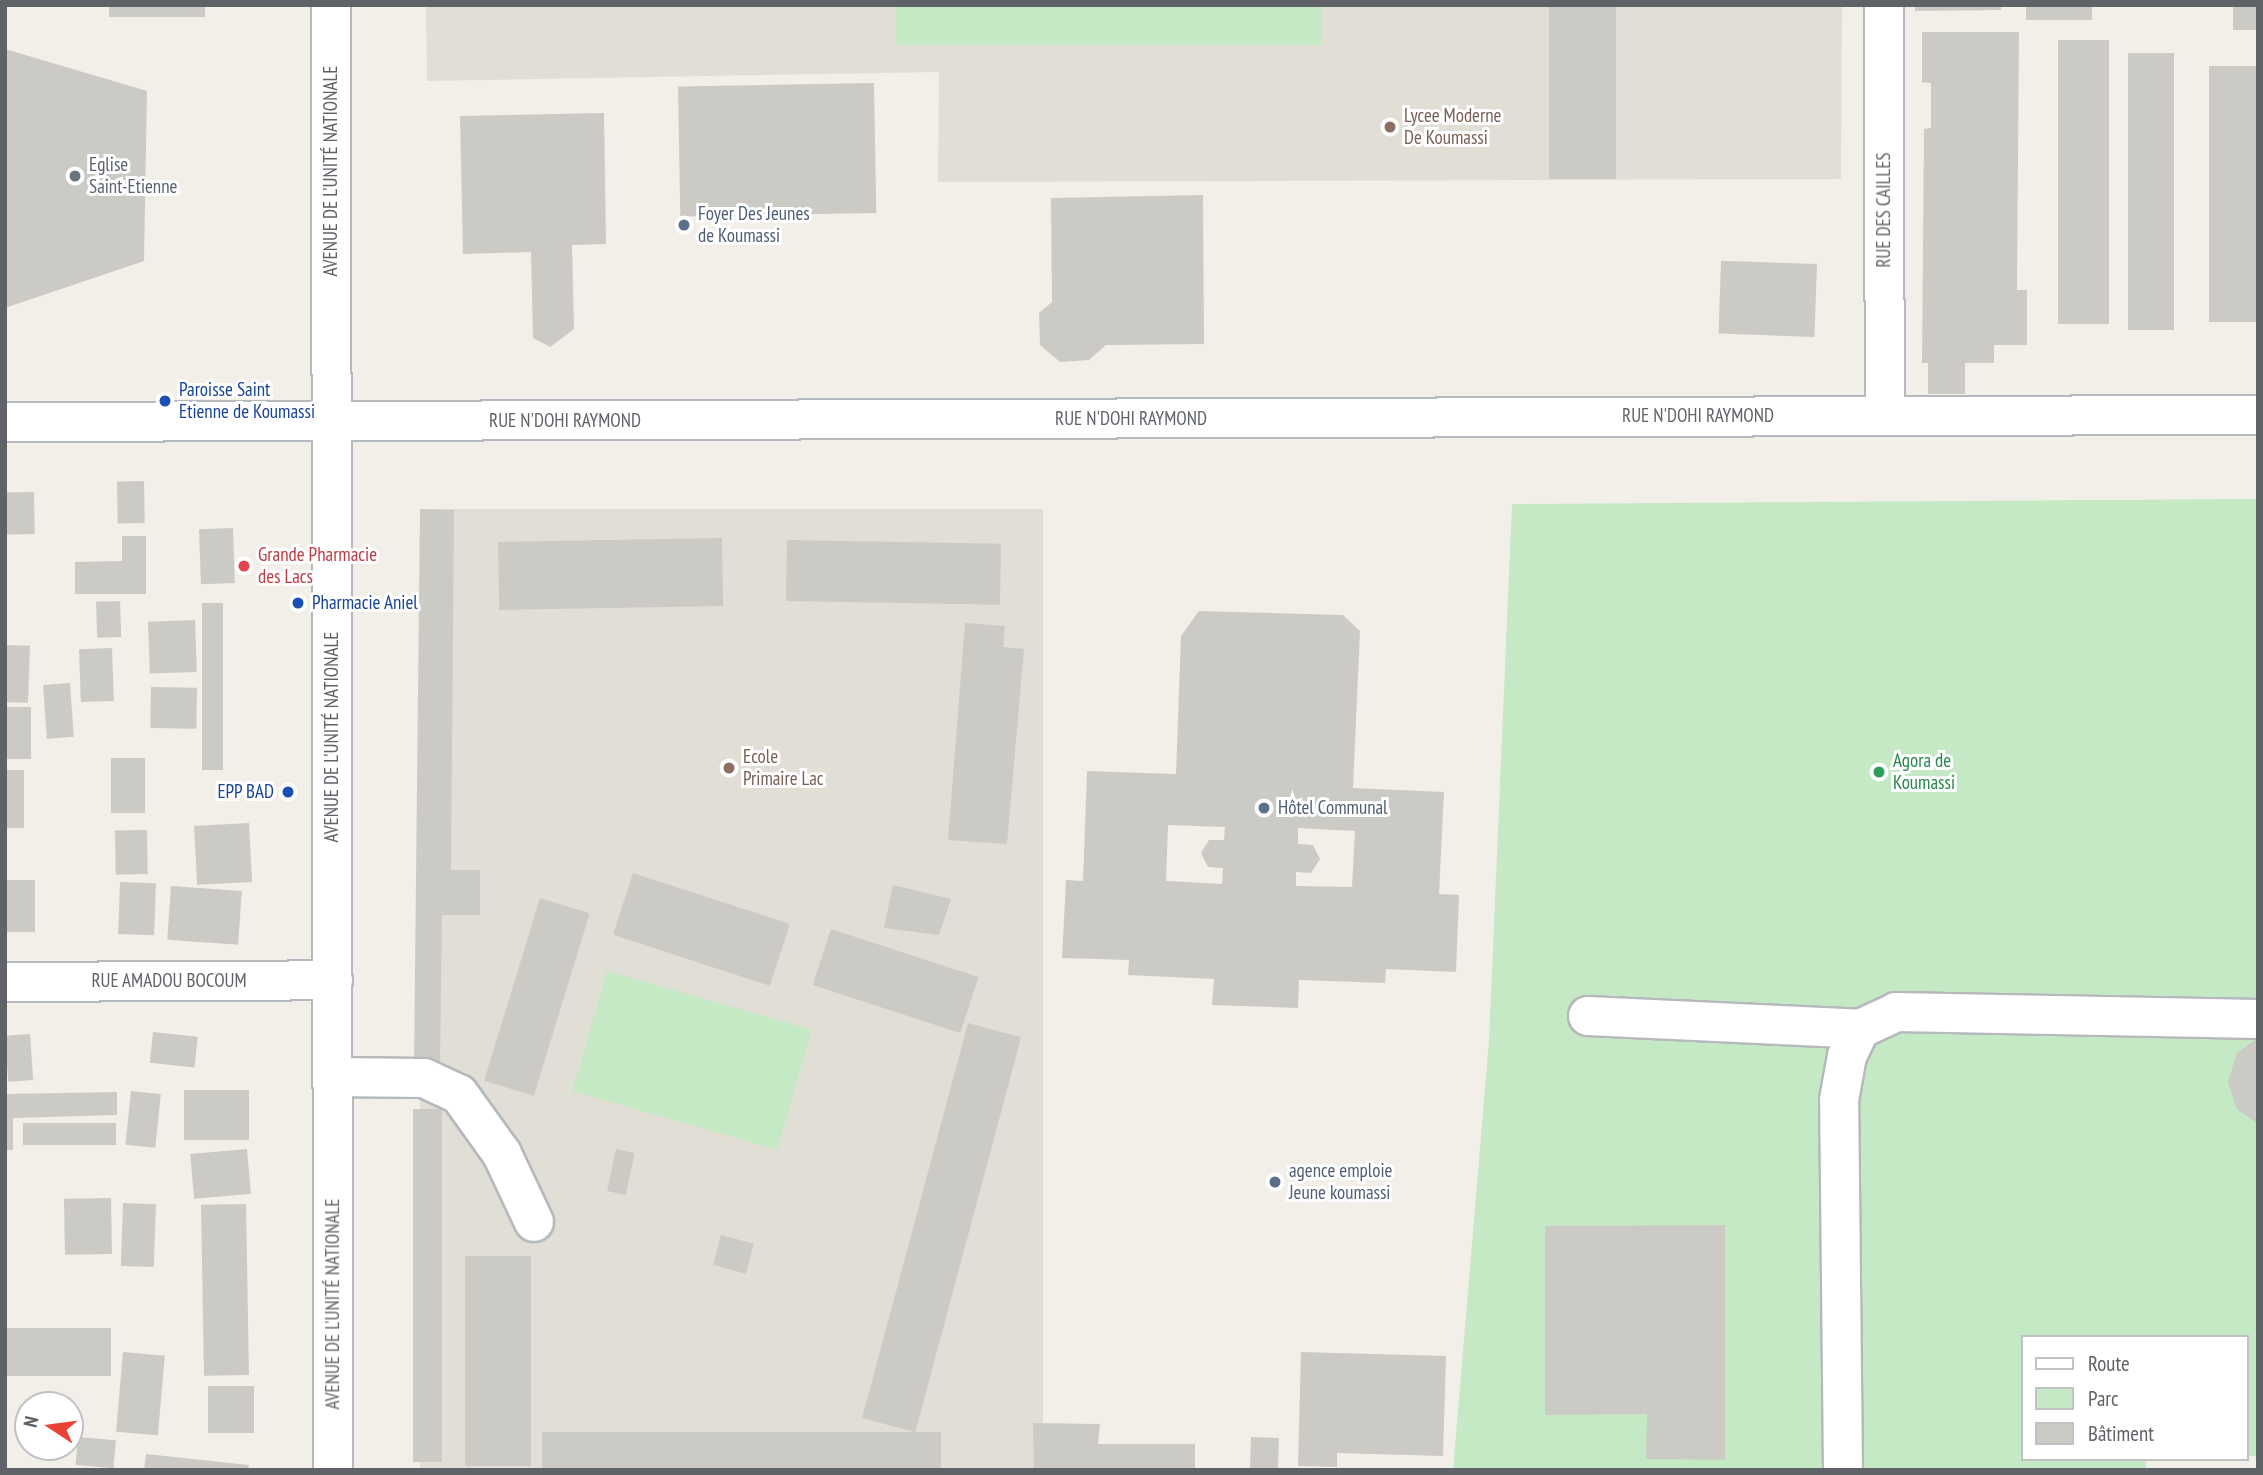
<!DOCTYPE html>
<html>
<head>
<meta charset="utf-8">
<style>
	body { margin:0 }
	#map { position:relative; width:2263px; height:1475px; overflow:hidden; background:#f1efe8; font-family:"PT Sans Narrow",sans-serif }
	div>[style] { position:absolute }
	.education>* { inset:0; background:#e1ded6; transform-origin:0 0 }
	.green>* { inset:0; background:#c5e8c5; transform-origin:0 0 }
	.building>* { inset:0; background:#cccac5; transform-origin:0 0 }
	.roads { filter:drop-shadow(2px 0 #b5b8bc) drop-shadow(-2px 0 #b5b8bc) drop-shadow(0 2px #b5b8bc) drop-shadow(0 -2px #b5b8bc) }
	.minor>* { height:38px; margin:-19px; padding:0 19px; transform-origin:19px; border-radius:19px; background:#fff }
	.dots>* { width:19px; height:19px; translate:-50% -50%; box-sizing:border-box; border:4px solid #fff; border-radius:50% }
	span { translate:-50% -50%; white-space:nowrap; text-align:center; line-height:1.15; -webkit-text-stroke:6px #fff; paint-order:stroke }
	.education-label { font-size:19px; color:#785e54 }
	.left { translate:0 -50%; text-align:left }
	.worship-label { font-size:19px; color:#5b616d }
	.street-label { font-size:19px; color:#5f6368 }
	.service-label { font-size:19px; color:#4e5e75 }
	.transit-label { font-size:19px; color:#164399 }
	.right { translate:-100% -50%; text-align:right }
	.health-label { font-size:19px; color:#be3a42 }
	.leisure-label { font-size:19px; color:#27864d }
	.frame { position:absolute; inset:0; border:7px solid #5f6368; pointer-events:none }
	.legend { position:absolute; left:2021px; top:1335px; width:228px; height:126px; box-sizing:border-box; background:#fff; border:2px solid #bfc1c3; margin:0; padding:9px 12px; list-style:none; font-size:21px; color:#5f6368 }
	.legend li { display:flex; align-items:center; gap:14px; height:35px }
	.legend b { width:35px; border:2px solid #bfc1c3 }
	.north { position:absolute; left:14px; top:1391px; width:70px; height:70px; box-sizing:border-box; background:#fff; border:2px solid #bfc1c3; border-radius:50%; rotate:283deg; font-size:19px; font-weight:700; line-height:28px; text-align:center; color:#5f6368 }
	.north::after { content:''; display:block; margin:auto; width:24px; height:32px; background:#ea4335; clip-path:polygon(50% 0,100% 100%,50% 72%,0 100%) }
</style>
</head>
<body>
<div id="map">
	<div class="education">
		<div style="clip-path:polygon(426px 5px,1842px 5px,1841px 179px,938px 182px,939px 72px,427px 81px)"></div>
		<div style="left:420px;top:509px;width:623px;height:961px"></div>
	</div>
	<div class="green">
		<div style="left:896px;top:5px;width:425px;height:40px"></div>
		<div style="clip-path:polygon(2258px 499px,2258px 1456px,2247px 1456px,2247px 1337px,2023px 1337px,2023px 1459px,2146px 1459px,2146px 1470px,1453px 1470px,1489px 1041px,1512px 504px)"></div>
		<div style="left:607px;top:971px;width:213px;height:125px;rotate:16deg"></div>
	</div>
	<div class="building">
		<div style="left:109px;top:5px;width:96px;height:12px"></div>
		<div style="left:1549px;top:5px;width:67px;height:174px"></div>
		<div style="clip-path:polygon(1915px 5px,2001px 5px,2001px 10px,1915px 11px)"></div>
		<div style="left:2026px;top:5px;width:66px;height:15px"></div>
		<div style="left:2233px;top:5px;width:25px;height:25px"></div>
		<div style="clip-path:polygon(1922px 32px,2019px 32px,2017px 290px,2027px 290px,2027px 345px,1994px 345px,1994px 363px,1965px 363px,1965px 394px,1928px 394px,1928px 363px,1922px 363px,1924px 129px,1931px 128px,1931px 83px,1922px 82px)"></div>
		<div style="left:2058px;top:40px;width:51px;height:284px"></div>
		<div style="clip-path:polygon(5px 49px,147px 91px,144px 261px,5px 308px)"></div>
		<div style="left:2174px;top:53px;width:277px;height:46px;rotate:90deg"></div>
		<div style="left:2209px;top:66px;width:48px;height:256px"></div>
		<div style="left:874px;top:83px;width:130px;height:196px;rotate:89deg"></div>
		<div style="clip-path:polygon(604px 113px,606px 244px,572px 245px,574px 329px,550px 347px,533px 338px,531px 252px,463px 254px,460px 116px)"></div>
		<div style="clip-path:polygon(1203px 195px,1204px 344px,1106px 345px,1089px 360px,1060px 362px,1040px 345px,1039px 313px,1052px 302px,1051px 198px)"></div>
		<div style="left:1817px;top:264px;width:73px;height:96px;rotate:92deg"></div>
		<div style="left:144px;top:481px;width:42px;height:27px;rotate:89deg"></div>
		<div style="left:34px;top:492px;width:42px;height:29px;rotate:89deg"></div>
		<div style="clip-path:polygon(420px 509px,454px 510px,451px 870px,480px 870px,480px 915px,442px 915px,440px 1064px,414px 1064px)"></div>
		<div style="left:233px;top:528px;width:55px;height:34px;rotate:88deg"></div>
		<div style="clip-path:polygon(122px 536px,146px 536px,146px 594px,75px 594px,75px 562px,122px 561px)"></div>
		<div style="left:722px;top:538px;width:68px;height:224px;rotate:89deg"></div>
		<div style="left:787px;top:540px;width:214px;height:61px;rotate:1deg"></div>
		<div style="left:120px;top:601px;width:36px;height:24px;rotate:88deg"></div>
		<div style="left:202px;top:603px;width:21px;height:167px"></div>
		<div style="clip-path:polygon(evenodd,1199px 611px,1343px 615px,1360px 631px,1353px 788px,1444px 792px,1439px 894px,1459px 895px,1456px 972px,1386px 969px,1385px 983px,1299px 980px,1298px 1008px,1212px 1005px,1214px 979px,1128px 975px,1129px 960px,1062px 958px,1066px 880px,1083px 881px,1087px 771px,1176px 774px,1181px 636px,1199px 611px,1168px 825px,1225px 827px,1224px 840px,1209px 840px,1201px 853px,1208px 867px,1223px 868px,1222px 884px,1166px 881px,1168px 825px,1199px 611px,1298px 828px,1355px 831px,1352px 887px,1296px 886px,1296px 872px,1311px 873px,1320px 859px,1313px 845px,1298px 844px,1298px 828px)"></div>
		<div style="left:195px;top:620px;width:52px;height:47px;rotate:88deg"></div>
		<div style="clip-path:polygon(965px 623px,1005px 626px,1003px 647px,1024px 649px,1007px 844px,948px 840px)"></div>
		<div style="left:5px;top:645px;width:25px;height:57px;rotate:2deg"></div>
		<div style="left:112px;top:648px;width:53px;height:33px;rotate:88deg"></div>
		<div style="left:70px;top:683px;width:54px;height:27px;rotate:86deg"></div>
		<div style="left:151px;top:687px;width:46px;height:41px;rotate:1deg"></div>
		<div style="left:5px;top:707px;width:26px;height:52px"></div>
		<div style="left:111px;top:758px;width:34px;height:55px"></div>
		<div style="left:5px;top:770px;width:19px;height:58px"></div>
		<div style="left:249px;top:823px;width:59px;height:55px;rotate:87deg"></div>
		<div style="left:147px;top:830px;width:44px;height:32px;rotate:89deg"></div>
		<div style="left:633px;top:873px;width:165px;height:65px;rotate:18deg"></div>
		<div style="left:5px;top:880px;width:30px;height:52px"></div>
		<div style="left:120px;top:882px;width:36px;height:52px;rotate:2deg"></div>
		<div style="clip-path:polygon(893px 885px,951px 899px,939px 935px,884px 928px)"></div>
		<div style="left:171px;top:886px;width:71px;height:54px;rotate:4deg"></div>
		<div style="left:540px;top:898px;width:52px;height:191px;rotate:17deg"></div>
		<div style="left:831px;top:929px;width:155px;height:59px;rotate:18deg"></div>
		<div style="left:968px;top:1023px;width:55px;height:409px;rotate:15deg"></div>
		<div style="left:153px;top:1032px;width:45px;height:31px;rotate:6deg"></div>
		<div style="left:30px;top:1034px;width:46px;height:25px;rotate:86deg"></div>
		<div style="clip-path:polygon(2258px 1038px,2258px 1124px,2237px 1109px,2228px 1082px,2237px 1053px)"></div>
		<div style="left:184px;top:1090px;width:65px;height:50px"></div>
		<div style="left:131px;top:1091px;width:30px;height:54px;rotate:6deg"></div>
		<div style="clip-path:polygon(117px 1092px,117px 1115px,13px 1118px,13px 1150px,5px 1150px,5px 1094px)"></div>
		<div style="left:413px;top:1109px;width:29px;height:353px"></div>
		<div style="left:116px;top:1123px;width:22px;height:93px;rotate:90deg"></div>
		<div style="left:247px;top:1149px;width:45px;height:57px;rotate:85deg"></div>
		<div style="left:616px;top:1149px;width:19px;height:43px;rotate:12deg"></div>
		<div style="left:111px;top:1198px;width:56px;height:47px;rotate:89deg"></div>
		<div style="left:123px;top:1203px;width:33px;height:63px;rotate:2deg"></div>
		<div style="left:246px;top:1204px;width:171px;height:45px;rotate:89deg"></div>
		<div style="clip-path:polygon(1725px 1225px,1725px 1460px,1646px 1459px,1647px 1414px,1545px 1415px,1545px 1226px)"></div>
		<div style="left:721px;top:1235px;width:34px;height:31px;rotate:15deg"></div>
		<div style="left:465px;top:1256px;width:66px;height:210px"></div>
		<div style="left:5px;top:1328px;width:106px;height:48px"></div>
		<div style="left:123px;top:1352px;width:42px;height:80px;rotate:5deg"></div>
		<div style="clip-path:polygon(1301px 1352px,1446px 1356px,1443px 1456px,1337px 1453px,1337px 1467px,1298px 1466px)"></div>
		<div style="left:254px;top:1386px;width:47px;height:46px;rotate:90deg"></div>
		<div style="clip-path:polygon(1033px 1423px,1100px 1424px,1098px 1444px,1195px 1444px,1195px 1470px,1034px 1470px)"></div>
		<div style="left:542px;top:1432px;width:399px;height:38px"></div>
		<div style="left:78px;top:1437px;width:38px;height:28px;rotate:5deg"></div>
		<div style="left:1251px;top:1437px;width:28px;height:33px;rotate:2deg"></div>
		<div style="clip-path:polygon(146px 1454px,249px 1465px,248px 1470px,144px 1470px)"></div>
	</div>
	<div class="roads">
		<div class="minor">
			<div style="left:331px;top:5px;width:1465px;rotate:89.92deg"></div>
			<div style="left:1884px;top:5px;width:410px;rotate:89.9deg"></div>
			<div style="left:5px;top:422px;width:2253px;rotate:-0.18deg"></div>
			<div style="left:5px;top:982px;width:328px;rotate:-0.3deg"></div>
			<div style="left:1588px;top:1016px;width:272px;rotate:2.7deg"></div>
			<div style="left:1860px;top:1029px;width:40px;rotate:-25deg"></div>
			<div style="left:1896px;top:1012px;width:362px;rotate:1.1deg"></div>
			<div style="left:333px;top:1077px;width:91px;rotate:0.6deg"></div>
			<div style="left:424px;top:1078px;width:38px;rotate:25deg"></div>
			<div style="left:459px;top:1094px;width:74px;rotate:54.4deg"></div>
			<div style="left:502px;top:1154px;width:75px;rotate:64.8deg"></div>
			<div style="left:1843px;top:1470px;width:370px;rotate:-90.6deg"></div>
			<div style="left:1839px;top:1100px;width:45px;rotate:-79.7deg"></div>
			<div style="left:1847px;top:1056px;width:30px;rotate:-64deg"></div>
		</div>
	</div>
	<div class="dots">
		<div style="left:1390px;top:127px;background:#8d6e63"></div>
		<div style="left:75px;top:176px;background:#6b7280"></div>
		<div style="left:684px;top:225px;background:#5c6f8a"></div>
		<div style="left:165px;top:401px;background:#1a4fb4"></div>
		<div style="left:244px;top:566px;background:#e0444e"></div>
		<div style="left:298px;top:603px;background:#1a4fb4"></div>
		<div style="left:729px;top:768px;background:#8d6e63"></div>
		<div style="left:1879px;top:772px;background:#2e9e5b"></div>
		<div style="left:288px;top:792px;background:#1a4fb4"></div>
		<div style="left:1264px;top:808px;background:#5c6f8a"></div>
		<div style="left:1275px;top:1182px;background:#5c6f8a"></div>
	</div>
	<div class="education-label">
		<span class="left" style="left:1404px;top:127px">Lycee Moderne<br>De Koumassi</span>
		<span class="left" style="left:743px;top:768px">Ecole<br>Primaire Lac</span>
	</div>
	<div class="worship-label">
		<span class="left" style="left:89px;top:176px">Eglise<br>Saint-Etienne</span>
	</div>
	<div class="street-label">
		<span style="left:331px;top:171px;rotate:-90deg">AVENUE DE L'UNITÉ NATIONALE</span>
		<span style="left:1884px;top:210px;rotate:-90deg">RUE DES CAILLES</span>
		<span style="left:1698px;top:416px">RUE N'DOHI RAYMOND</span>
		<span style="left:1131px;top:419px">RUE N'DOHI RAYMOND</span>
		<span style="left:565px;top:421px">RUE N'DOHI RAYMOND</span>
		<span style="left:332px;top:737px;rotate:-90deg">AVENUE DE L'UNITÉ NATIONALE</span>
		<span style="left:169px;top:981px">RUE AMADOU BOCOUM</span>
		<span style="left:333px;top:1304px;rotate:-90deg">AVENUE DE L'UNITÉ NATIONALE</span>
	</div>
	<div class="service-label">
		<span class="left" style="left:698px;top:225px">Foyer Des Jeunes<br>de Koumassi</span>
		<span class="left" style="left:1278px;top:808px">Hôtel Communal</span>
		<span class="left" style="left:1289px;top:1182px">agence emploie<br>Jeune koumassi</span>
	</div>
	<div class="transit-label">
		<span class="left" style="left:179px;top:401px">Paroisse Saint<br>Etienne de Koumassi</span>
		<span class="left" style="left:312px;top:603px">Pharmacie Aniel</span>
		<span class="right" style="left:274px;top:792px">EPP BAD</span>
	</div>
	<div class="health-label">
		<span class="left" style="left:258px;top:566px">Grande Pharmacie<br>des Lacs</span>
	</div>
	<div class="leisure-label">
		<span class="left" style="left:1893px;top:772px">Agora de<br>Koumassi</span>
	</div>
	<div class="frame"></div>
	<ul class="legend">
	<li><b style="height:9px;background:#fff"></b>Route</li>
	<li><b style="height:19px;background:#c5e8c5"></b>Parc</li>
	<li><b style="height:19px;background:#cccac5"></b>Bâtiment</li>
	</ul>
	<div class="north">N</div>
</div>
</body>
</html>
